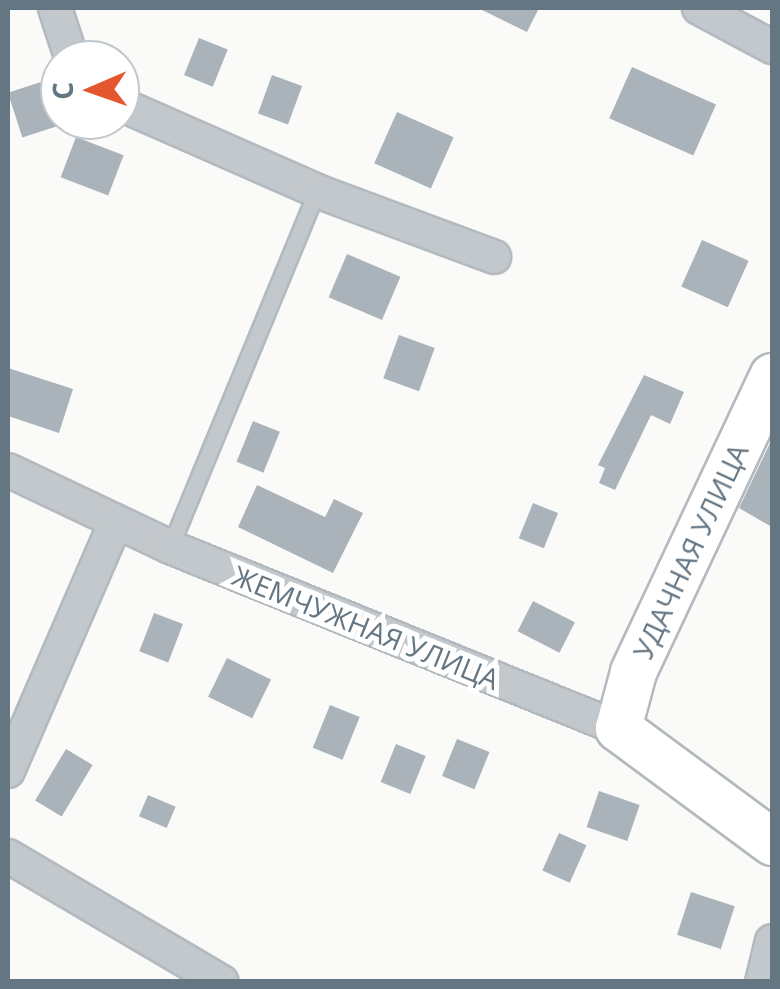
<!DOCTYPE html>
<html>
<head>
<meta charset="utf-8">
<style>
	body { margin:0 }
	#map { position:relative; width:780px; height:989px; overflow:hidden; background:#fafaf8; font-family:"Open Sans",sans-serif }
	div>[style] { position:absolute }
	.building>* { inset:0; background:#aab3b9; transform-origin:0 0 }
	.roads { filter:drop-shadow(2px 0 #b3babf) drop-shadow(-2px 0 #b3babf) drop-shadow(0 2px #b3babf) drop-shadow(0 -2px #b3babf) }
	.lane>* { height:15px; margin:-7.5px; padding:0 7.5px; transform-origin:7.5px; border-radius:7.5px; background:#c3c8cc }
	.street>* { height:32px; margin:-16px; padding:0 16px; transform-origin:16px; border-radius:16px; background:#c3c8cc }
	.secondary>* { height:45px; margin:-22.5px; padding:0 22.5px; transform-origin:22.5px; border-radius:22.5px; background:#fff }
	span { translate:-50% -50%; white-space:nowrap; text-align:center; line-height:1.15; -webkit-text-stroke:10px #fff; paint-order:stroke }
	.street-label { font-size:28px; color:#657683 }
	.frame { position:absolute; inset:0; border:10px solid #657683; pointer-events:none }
	.north { position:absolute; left:40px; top:40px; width:100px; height:100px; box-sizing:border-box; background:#fff; border:2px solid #c1c8cd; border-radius:50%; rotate:268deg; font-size:28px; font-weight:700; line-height:40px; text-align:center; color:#657683 }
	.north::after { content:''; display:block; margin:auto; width:35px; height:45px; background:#e4572e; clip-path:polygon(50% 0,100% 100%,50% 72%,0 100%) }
</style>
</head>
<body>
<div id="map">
	<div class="building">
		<div style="clip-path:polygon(478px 8px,539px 8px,527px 32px)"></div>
		<div style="left:199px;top:38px;width:31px;height:40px;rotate:22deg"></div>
		<div style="left:632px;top:67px;width:92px;height:56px;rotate:24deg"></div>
		<div style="left:272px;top:75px;width:32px;height:41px;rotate:20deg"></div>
		<div style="left:44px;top:81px;width:47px;height:38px;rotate:72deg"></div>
		<div style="left:397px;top:112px;width:62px;height:56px;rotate:24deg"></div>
		<div style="left:76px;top:137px;width:51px;height:43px;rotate:21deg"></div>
		<div style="left:702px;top:240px;width:51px;height:51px;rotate:24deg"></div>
		<div style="left:347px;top:254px;width:58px;height:47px;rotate:23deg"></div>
		<div style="left:399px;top:335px;width:38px;height:46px;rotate:20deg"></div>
		<div style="clip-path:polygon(8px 368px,73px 389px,59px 433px,8px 416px)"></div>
		<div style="clip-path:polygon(644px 375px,684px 392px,670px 424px,651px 415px,615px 490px,599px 483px,605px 468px,598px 465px)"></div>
		<div style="left:253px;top:421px;width:29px;height:44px;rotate:22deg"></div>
		<div style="clip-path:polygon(772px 439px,772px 527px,739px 508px)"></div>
		<div style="clip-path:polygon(257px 485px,325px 517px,334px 499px,363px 513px,333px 573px,238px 527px)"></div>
		<div style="left:533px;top:503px;width:27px;height:38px;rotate:22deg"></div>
		<div style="left:533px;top:601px;width:47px;height:34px;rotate:27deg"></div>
		<div style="left:154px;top:613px;width:31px;height:41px;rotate:21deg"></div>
		<div style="left:227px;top:658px;width:49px;height:43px;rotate:26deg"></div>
		<div style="left:330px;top:705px;width:32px;height:46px;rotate:22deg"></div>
		<div style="left:457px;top:739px;width:35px;height:40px;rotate:22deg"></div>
		<div style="left:396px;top:744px;width:32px;height:41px;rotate:22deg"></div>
		<div style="left:66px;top:749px;width:31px;height:60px;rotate:31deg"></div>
		<div style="left:599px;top:791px;width:43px;height:38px;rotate:19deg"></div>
		<div style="left:148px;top:795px;width:30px;height:23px;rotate:23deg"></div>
		<div style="left:559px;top:833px;width:30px;height:41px;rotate:24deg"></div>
		<div style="left:691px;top:892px;width:46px;height:45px;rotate:18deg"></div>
	</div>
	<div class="roads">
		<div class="lane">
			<div style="left:170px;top:547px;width:385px;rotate:-67.6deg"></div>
		</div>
		<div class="street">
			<div style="left:55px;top:8px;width:55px;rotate:71.9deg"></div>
			<div style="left:699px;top:8px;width:83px;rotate:28.1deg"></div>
			<div style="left:120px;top:104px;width:215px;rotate:23.8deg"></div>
			<div style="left:317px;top:191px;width:189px;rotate:20.4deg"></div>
			<div style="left:8px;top:470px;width:179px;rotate:25.4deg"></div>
			<div style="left:170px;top:547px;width:483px;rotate:22deg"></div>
			<div style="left:8px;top:771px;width:272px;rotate:-66.6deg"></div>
			<div style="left:8px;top:856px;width:248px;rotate:30.5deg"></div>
			<div style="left:762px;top:982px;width:42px;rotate:-76.3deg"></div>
		</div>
		<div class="secondary">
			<div style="left:772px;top:376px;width:327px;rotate:115.2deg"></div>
			<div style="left:633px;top:672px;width:58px;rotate:105deg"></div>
			<div style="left:618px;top:728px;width:192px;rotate:36.5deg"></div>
		</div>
	</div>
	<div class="street-label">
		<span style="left:690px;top:551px;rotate:-65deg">УДАЧНАЯ УЛИЦА</span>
		<span style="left:366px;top:627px;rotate:22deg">ЖЕМЧУЖНАЯ УЛИЦА</span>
	</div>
	<div class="frame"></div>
	<div class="north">С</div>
</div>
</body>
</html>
